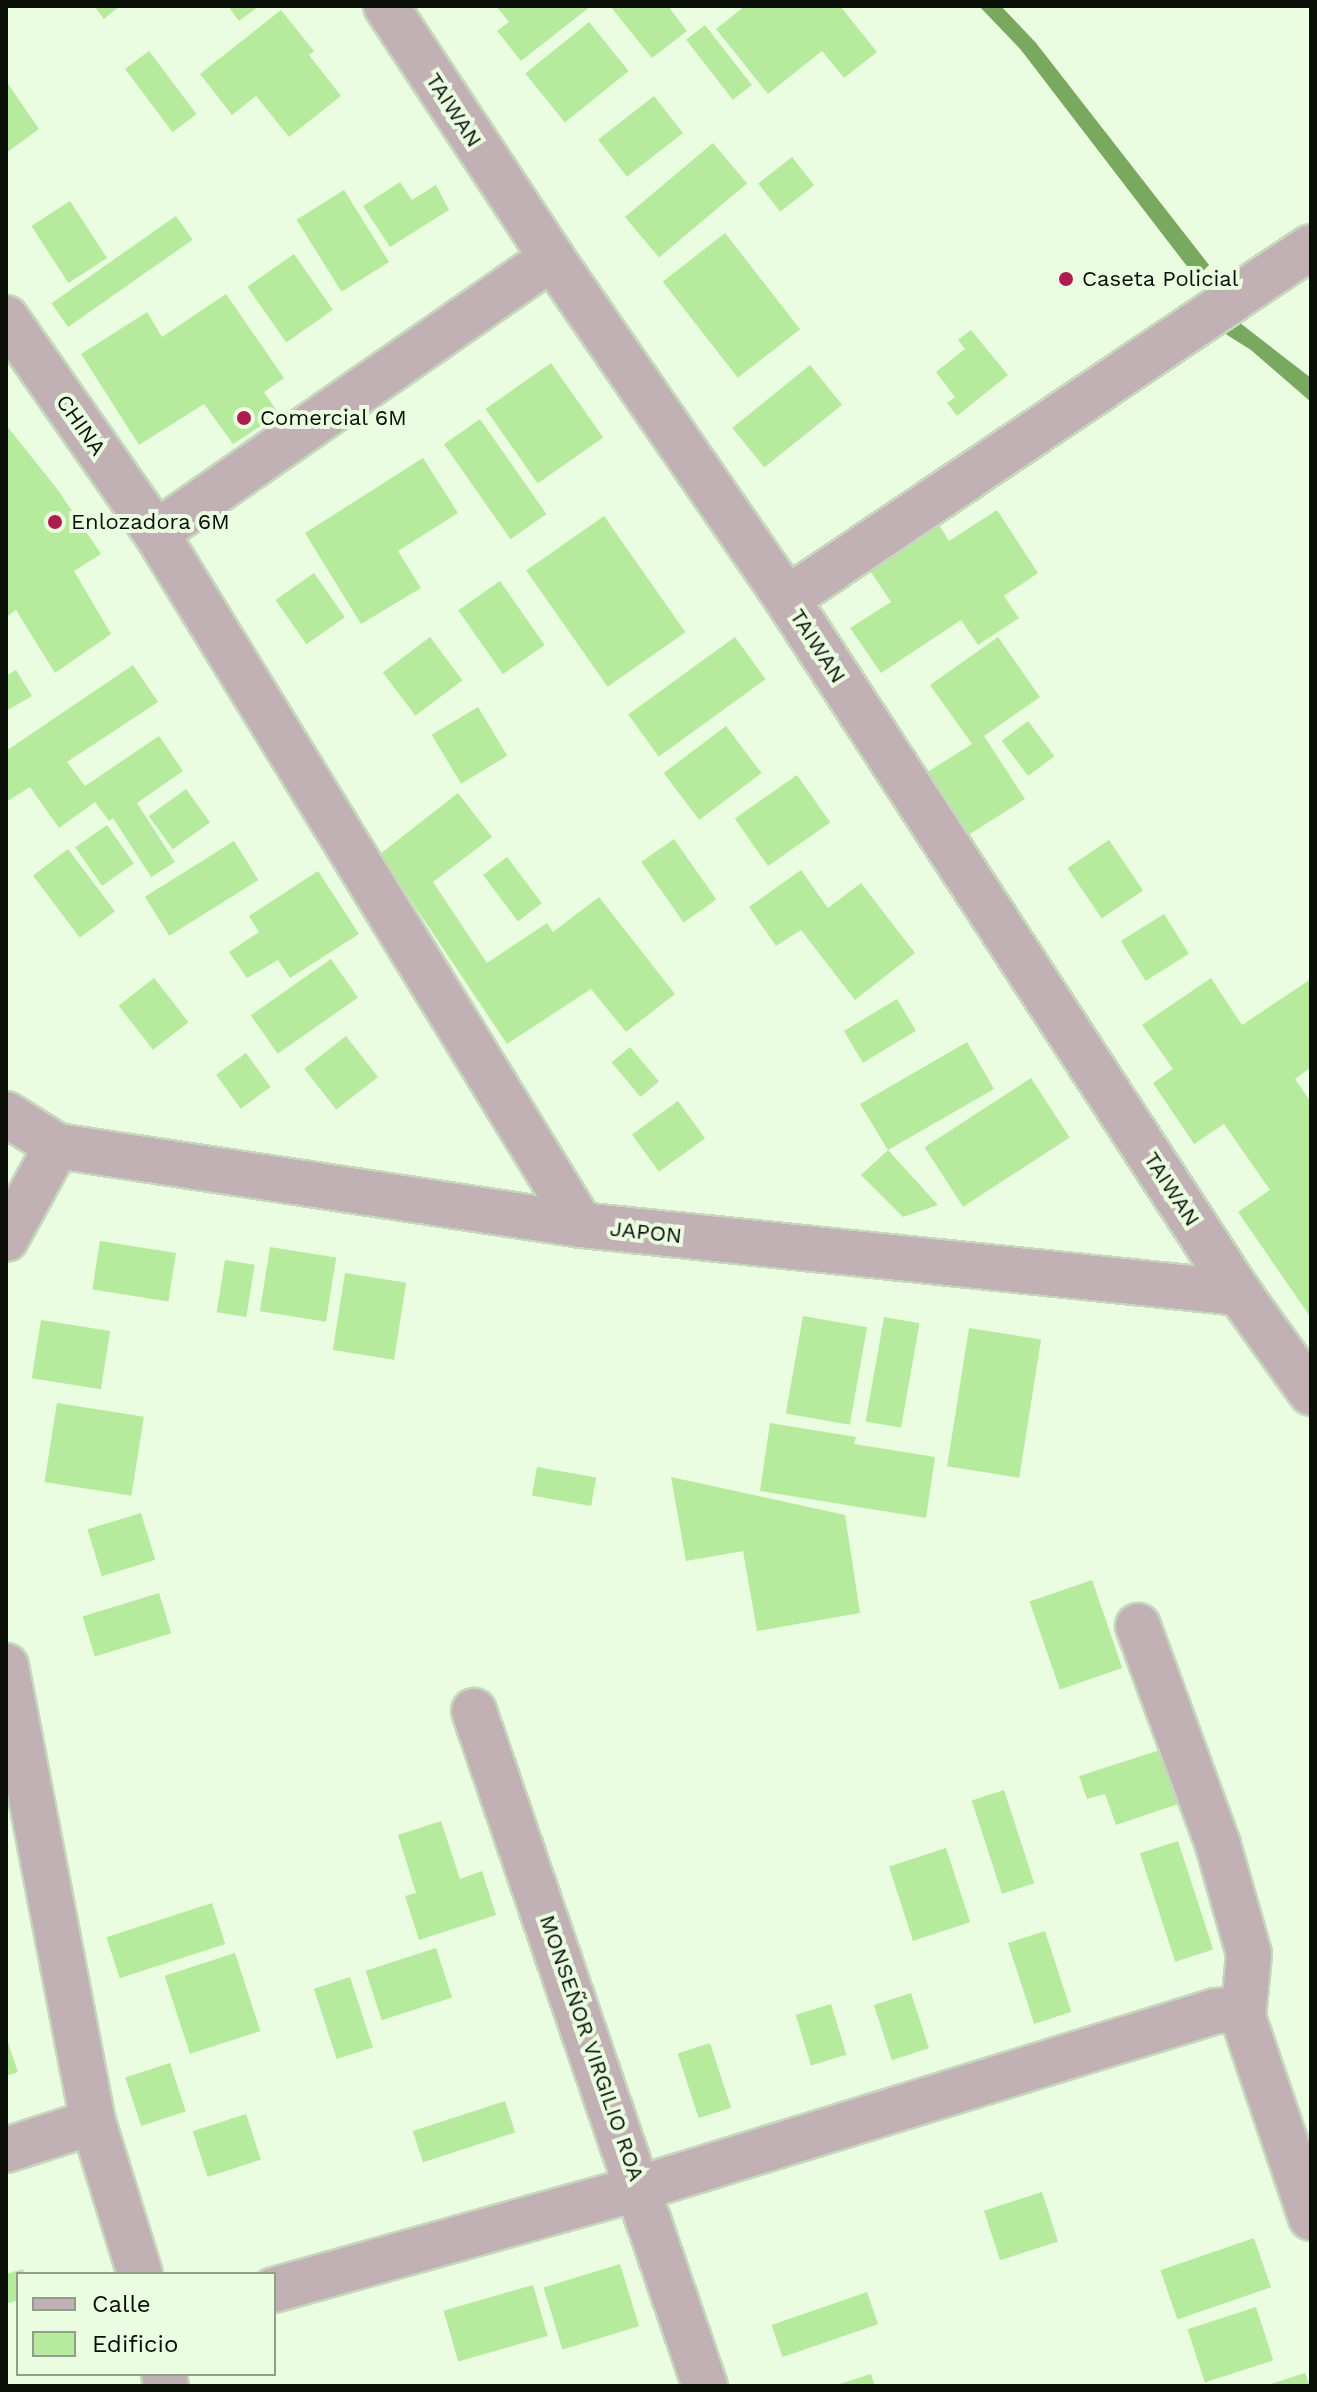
<!DOCTYPE html>
<html>
<head>
<meta charset="utf-8">
<style>
	body { margin:0 }
	#map { position:relative; width:1317px; height:2392px; overflow:hidden; background:#eafde1; font-family:"Work Sans",sans-serif }
	div>[style] { position:absolute }
	.water>* { inset:0; background:#79a95f }
	.building>* { inset:0; background:#b6ea9d; transform-origin:0 0 }
	.roads { filter:drop-shadow(2px 0 #c6d7be) drop-shadow(-2px 0 #c6d7be) drop-shadow(0 2px #c6d7be) drop-shadow(0 -2px #c6d7be) }
	.minor>* { height:44px; margin:-22px; padding:0 22px; transform-origin:22px; border-radius:22px; background:#c2b1b4 }
	.tertiary>* { height:44px; margin:-22px; padding:0 22px; transform-origin:22px; border-radius:22px; background:#c2b1b4 }
	.dots>* { width:22px; height:22px; translate:-50% -50%; box-sizing:border-box; border:4px solid #eafde1; border-radius:50% }
	span { translate:-50% -50%; white-space:nowrap; text-align:center; line-height:1.15; -webkit-text-stroke:8px #eafde1; paint-order:stroke }
	.street-label { font-size:22px; color:#090f07 }
	.poi-label { font-size:22px; color:#090f07 }
	.left { translate:0 -50%; text-align:left }
	.frame { position:absolute; inset:0; border:8px solid #090f07; pointer-events:none }
	.legend { position:absolute; left:16px; top:2272px; width:260px; height:104px; box-sizing:border-box; background:#eafde1; border:2px solid #909e8a; margin:0; padding:10px 14px; list-style:none; font-size:24px; color:#090f07 }
	.legend li { display:flex; align-items:center; gap:16px; height:40px }
	.legend b { width:40px; border:2px solid #909e8a }
</style>
</head>
<body>
<div id="map">
	<div class="water">
		<div style="clip-path:polygon(979px 6px,1001px 6px,1036px 43px,1209px 265px,1196px 278px,1021px 50px)"></div>
		<div style="clip-path:polygon(1231px 316px,1311px 378px,1311px 402px,1251px 350px,1216px 328px)"></div>
	</div>
	<div class="building">
		<div style="clip-path:polygon(94px 6px,120px 6px,104px 19px)"></div>
		<div style="clip-path:polygon(228px 6px,259px 6px,239px 21px)"></div>
		<div style="clip-path:polygon(496px 6px,591px 6px,521px 61px,497px 31px,509px 22px)"></div>
		<div style="clip-path:polygon(610px 6px,668px 6px,687px 31px,652px 58px)"></div>
		<div style="clip-path:polygon(745px 6px,840px 6px,877px 52px,844px 78px,822px 51px,768px 94px,716px 29px)"></div>
		<div style="clip-path:polygon(281px 10px,314px 51px,309px 55px,341px 96px,289px 137px,256px 96px,232px 115px,200px 74px)"></div>
		<div style="left:589px;top:22px;width:63px;height:82px;rotate:51deg"></div>
		<div style="left:705px;top:25px;width:76px;height:24px;rotate:52deg"></div>
		<div style="left:149px;top:51px;width:79px;height:30px;rotate:53deg"></div>
		<div style="clip-path:polygon(6px 81px,39px 129px,6px 153px)"></div>
		<div style="left:654px;top:96px;width:47px;height:71px;rotate:52deg"></div>
		<div style="left:713px;top:143px;width:53px;height:115px;rotate:50deg"></div>
		<div style="left:792px;top:157px;width:36px;height:43px;rotate:52deg"></div>
		<div style="clip-path:polygon(400px 182px,412px 200px,436px 185px,449px 210px,390px 247px,363px 206px)"></div>
		<div style="left:344px;top:190px;width:85px;height:56px;rotate:58deg"></div>
		<div style="left:70px;top:201px;width:68px;height:46px;rotate:57deg"></div>
		<div style="left:176px;top:216px;width:29px;height:152px;rotate:55deg"></div>
		<div style="left:725px;top:233px;width:122px;height:79px;rotate:52deg"></div>
		<div style="left:294px;top:254px;width:68px;height:57px;rotate:55deg"></div>
		<div style="clip-path:polygon(226px 294px,284px 378px,264px 392px,279px 414px,233px 444px,204px 404px,139px 445px,81px 354px,147px 312px,162px 337px)"></div>
		<div style="clip-path:polygon(971px 330px,1008px 375px,957px 416px,947px 403px,955px 397px,936px 372px,965px 349px,958px 340px)"></div>
		<div style="left:551px;top:363px;width:91px;height:80px;rotate:55deg"></div>
		<div style="left:810px;top:365px;width:51px;height:100px;rotate:51deg"></div>
		<div style="left:480px;top:419px;width:116px;height:44px;rotate:55deg"></div>
		<div style="clip-path:polygon(6px 425px,58px 490px,101px 554px,74px 571px,111px 634px,55px 673px,16px 610px,6px 617px)"></div>
		<div style="clip-path:polygon(423px 458px,458px 513px,398px 551px,421px 588px,361px 624px,305px 533px)"></div>
		<div style="clip-path:polygon(997px 510px,1038px 573px,1004px 596px,1019px 618px,978px 645px,961px 620px,881px 673px,850px 628px,891px 602px,867px 566px,936px 520px,949px 541px)"></div>
		<div style="left:604px;top:516px;width:142px;height:95px;rotate:55deg"></div>
		<div style="left:314px;top:573px;width:54px;height:47px;rotate:55deg"></div>
		<div style="left:500px;top:581px;width:78px;height:51px;rotate:55deg"></div>
		<div style="left:430px;top:637px;width:54px;height:59px;rotate:53deg"></div>
		<div style="left:735px;top:637px;width:52px;height:132px;rotate:54deg"></div>
		<div style="clip-path:polygon(998px 637px,1040px 697px,984px 736px,1025px 799px,959px 841px,918px 778px,972px 744px,930px 685px)"></div>
		<div style="clip-path:polygon(133px 665px,158px 702px,67px 762px,85px 786px,159px 736px,183px 771px,137px 803px,175px 862px,151px 877px,113px 818px,109px 821px,95px 802px,59px 828px,30px 787px,6px 802px,6px 751px)"></div>
		<div style="clip-path:polygon(16px 670px,32px 696px,6px 711px,6px 676px)"></div>
		<div style="left:478px;top:707px;width:57px;height:54px;rotate:59deg"></div>
		<div style="left:1028px;top:721px;width:44px;height:33px;rotate:53deg"></div>
		<div style="left:726px;top:726px;width:59px;height:78px;rotate:53deg"></div>
		<div style="left:797px;top:775px;width:58px;height:76px;rotate:55deg"></div>
		<div style="left:186px;top:789px;width:41px;height:46px;rotate:54deg"></div>
		<div style="clip-path:polygon(458px 793px,492px 837px,433px 882px,487px 963px,547px 923px,553px 932px,599px 897px,675px 994px,626px 1032px,591px 989px,507px 1044px,380px 854px)"></div>
		<div style="left:107px;top:825px;width:47px;height:39px;rotate:55deg"></div>
		<div style="left:674px;top:839px;width:74px;height:40px;rotate:55deg"></div>
		<div style="left:1109px;top:840px;width:61px;height:50px;rotate:56deg"></div>
		<div style="left:234px;top:841px;width:46px;height:105px;rotate:58deg"></div>
		<div style="left:68px;top:849px;width:78px;height:44px;rotate:53deg"></div>
		<div style="left:507px;top:857px;width:58px;height:30px;rotate:53deg"></div>
		<div style="clip-path:polygon(801px 870px,828px 908px,861px 883px,915px 953px,855px 1000px,801px 930px,776px 946px,749px 907px)"></div>
		<div style="clip-path:polygon(318px 871px,359px 934px,290px 978px,278px 960px,247px 978px,229px 952px,259px 932px,249px 916px)"></div>
		<div style="left:1164px;top:914px;width:47px;height:51px;rotate:58deg"></div>
		<div style="left:331px;top:959px;width:47px;height:98px;rotate:55deg"></div>
		<div style="left:154px;top:978px;width:56px;height:45px;rotate:52deg"></div>
		<div style="clip-path:polygon(1211px 978px,1242px 1025px,1311px 979px,1311px 1067px,1295px 1079px,1311px 1102px,1311px 1318px,1238px 1212px,1270px 1190px,1224px 1124px,1194px 1144px,1153px 1083px,1173px 1069px,1142px 1025px)"></div>
		<div style="left:897px;top:999px;width:37px;height:62px;rotate:59deg"></div>
		<div style="left:346px;top:1036px;width:52px;height:53px;rotate:52deg"></div>
		<div style="clip-path:polygon(967px 1042px,994px 1089px,888px 1150px,938px 1205px,903px 1217px,861px 1175px,888px 1150px,860px 1104px)"></div>
		<div style="left:630px;top:1047px;width:45px;height:24px;rotate:50deg"></div>
		<div style="left:246px;top:1053px;width:42px;height:37px;rotate:54deg"></div>
		<div style="left:1031px;top:1078px;width:71px;height:127px;rotate:57deg"></div>
		<div style="left:678px;top:1101px;width:46px;height:57px;rotate:54deg"></div>
		<div style="left:100px;top:1241px;width:77px;height:49px;rotate:9deg"></div>
		<div style="left:270px;top:1247px;width:67px;height:65px;rotate:9deg"></div>
		<div style="left:225px;top:1260px;width:30px;height:53px;rotate:9deg"></div>
		<div style="left:345px;top:1273px;width:62px;height:78px;rotate:9deg"></div>
		<div style="left:803px;top:1316px;width:65px;height:99px;rotate:10deg"></div>
		<div style="left:884px;top:1317px;width:36px;height:106px;rotate:10deg"></div>
		<div style="left:41px;top:1320px;width:70px;height:59px;rotate:9deg"></div>
		<div style="left:969px;top:1328px;width:73px;height:140px;rotate:9deg"></div>
		<div style="left:57px;top:1403px;width:88px;height:80px;rotate:9deg"></div>
		<div style="clip-path:polygon(770px 1423px,856px 1437px,854px 1444px,935px 1457px,926px 1518px,760px 1491px)"></div>
		<div style="left:537px;top:1467px;width:60px;height:29px;rotate:10deg"></div>
		<div style="clip-path:polygon(671px 1477px,845px 1515px,860px 1613px,757px 1631px,743px 1551px,686px 1561px)"></div>
		<div style="left:141px;top:1513px;width:49px;height:56px;rotate:73deg"></div>
		<div style="left:1092px;top:1580px;width:93px;height:66px;rotate:71deg"></div>
		<div style="left:159px;top:1593px;width:42px;height:80px;rotate:73deg"></div>
		<div style="clip-path:polygon(1160px 1750px,1178px 1804px,1116px 1825px,1105px 1794px,1087px 1799px,1079px 1776px)"></div>
		<div style="left:1004px;top:1790px;width:98px;height:34px;rotate:72deg"></div>
		<div style="clip-path:polygon(441px 1821px,460px 1879px,482px 1871px,496px 1915px,419px 1940px,405px 1896px,416px 1893px,398px 1835px)"></div>
		<div style="left:1178px;top:1841px;width:114px;height:40px;rotate:72deg"></div>
		<div style="left:946px;top:1848px;width:78px;height:60px;rotate:72deg"></div>
		<div style="left:212px;top:1903px;width:43px;height:111px;rotate:72deg"></div>
		<div style="left:1045px;top:1931px;width:85px;height:39px;rotate:72deg"></div>
		<div style="left:436px;top:1948px;width:52px;height:74px;rotate:72deg"></div>
		<div style="left:235px;top:1953px;width:82px;height:74px;rotate:72deg"></div>
		<div style="left:350px;top:1977px;width:74px;height:38px;rotate:72deg"></div>
		<div style="left:911px;top:1993px;width:58px;height:39px;rotate:72deg"></div>
		<div style="left:831px;top:2004px;width:53px;height:37px;rotate:73deg"></div>
		<div style="clip-path:polygon(6px 2037px,18px 2072px,6px 2076px)"></div>
		<div style="left:710px;top:2043px;width:68px;height:34px;rotate:72deg"></div>
		<div style="left:170px;top:2063px;width:51px;height:47px;rotate:72deg"></div>
		<div style="left:505px;top:2101px;width:33px;height:97px;rotate:72deg"></div>
		<div style="left:246px;top:2114px;width:48px;height:56px;rotate:72deg"></div>
		<div style="left:1042px;top:2192px;width:52px;height:61px;rotate:72deg"></div>
		<div style="left:1254px;top:2238px;width:52px;height:99px;rotate:71deg"></div>
		<div style="left:620px;top:2264px;width:65px;height:80px;rotate:73deg"></div>
		<div style="clip-path:polygon(23px 2269px,24px 2274px,18px 2274px,18px 2300px,6px 2304px,6px 2274px)"></div>
		<div style="left:533px;top:2285px;width:53px;height:93px;rotate:74deg"></div>
		<div style="left:867px;top:2292px;width:34px;height:101px;rotate:71deg"></div>
		<div style="left:1256px;top:2307px;width:56px;height:72px;rotate:72deg"></div>
		<div style="clip-path:polygon(1305px 2373px,1310px 2386px,1268px 2386px,1268px 2385px)"></div>
		<div style="clip-path:polygon(871px 2374px,875px 2386px,836px 2386px,836px 2385px)"></div>
	</div>
	<div class="roads">
		<div class="minor">
			<div style="left:386px;top:6px;width:302px;rotate:56.6deg"></div>
			<div style="left:552px;top:258px;width:414px;rotate:55.4deg"></div>
			<div style="left:787px;top:599px;width:828px;rotate:56.92deg"></div>
			<div style="left:6px;top:318px;width:262px;rotate:55.1deg"></div>
			<div style="left:156px;top:533px;width:812px;rotate:58.44deg"></div>
			<div style="left:156px;top:533px;width:482px;rotate:-34.8deg"></div>
			<div style="left:787px;top:599px;width:631px;rotate:-33.89deg"></div>
			<div style="left:6px;top:1114px;width:60px;rotate:32.1deg"></div>
			<div style="left:1138px;top:1626px;width:233px;rotate:69.9deg"></div>
			<div style="left:1218px;top:1845px;width:113px;rotate:74.1deg"></div>
			<div style="left:1249px;top:1954px;width:63px;rotate:95.4deg"></div>
			<div style="left:1243px;top:2017px;width:212px;rotate:71.3deg"></div>
			<div style="left:6px;top:1666px;width:464px;rotate:79.2deg"></div>
			<div style="left:93px;top:2122px;width:159px;rotate:72.8deg"></div>
			<div style="left:474px;top:1711px;width:713px;rotate:71.11deg"></div>
			<div style="left:6px;top:2150px;width:91px;rotate:-17.8deg"></div>
			<div style="left:274px;top:2290px;width:380px;rotate:-15.6deg"></div>
			<div style="left:640px;top:2188px;width:603px;rotate:-17.08deg"></div>
			<div style="left:1216px;top:2011px;width:14px;rotate:-4deg"></div>
			<div style="left:1230px;top:2010px;width:15px;rotate:28deg"></div>
			<div style="left:164px;top:2374px;width:12px;rotate:81deg"></div>
		</div>
		<div class="tertiary">
			<div style="left:6px;top:1239px;width:106px;rotate:-61.3deg"></div>
			<div style="left:57px;top:1146px;width:530px;rotate:8.57deg"></div>
			<div style="left:581px;top:1225px;width:662px;rotate:5.9deg"></div>
			<div style="left:1239px;top:1293px;width:123px;rotate:54.2deg"></div>
		</div>
	</div>
	<div class="dots">
		<div style="left:1066px;top:279px;background:#ae1c4e"></div>
		<div style="left:244px;top:418px;background:#ae1c4e"></div>
		<div style="left:55px;top:522px;background:#ae1c4e"></div>
	</div>
	<div class="street-label">
		<span style="left:454px;top:110px;rotate:57deg">TAIWAN</span>
		<span style="left:81px;top:425px;rotate:55deg">CHINA</span>
		<span style="left:818px;top:646px;rotate:57deg">TAIWAN</span>
		<span style="left:1172px;top:1189px;rotate:57deg">TAIWAN</span>
		<span style="left:646px;top:1232px;rotate:6deg">JAPON</span>
		<span style="left:592px;top:2048px;rotate:71deg">MONSEÑOR VIRGILIO ROA</span>
	</div>
	<div class="poi-label">
		<span class="left" style="left:1082px;top:279px">Caseta Policial</span>
		<span class="left" style="left:260px;top:418px">Comercial 6M</span>
		<span class="left" style="left:71px;top:522px">Enlozadora 6M</span>
	</div>
	<div class="frame"></div>
	<ul class="legend">
	<li><b style="height:10px;background:#c2b1b4"></b>Calle</li>
	<li><b style="height:22px;background:#b6ea9d"></b>Edificio</li>
	</ul>
</div>
</body>
</html>
